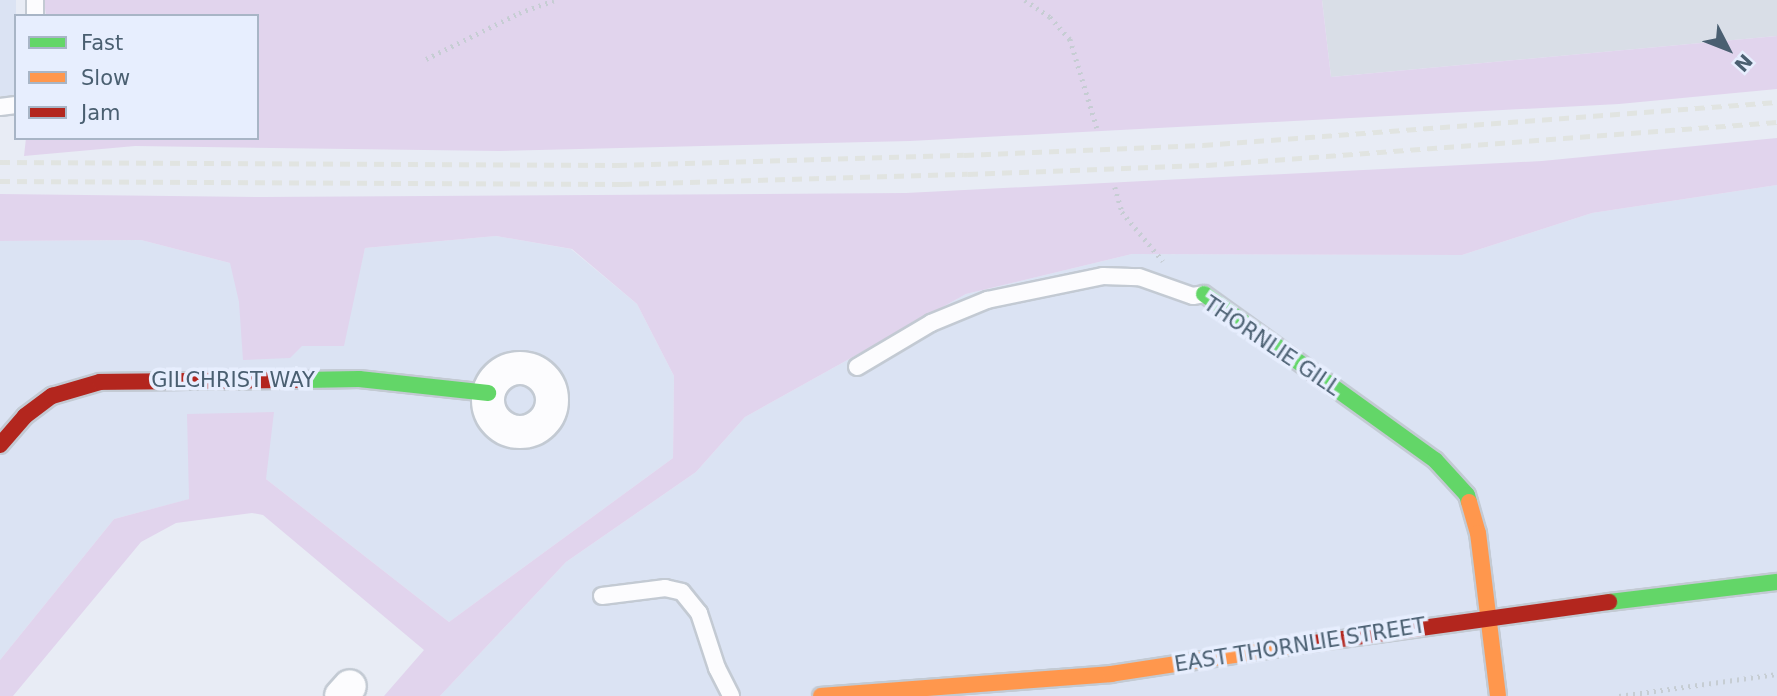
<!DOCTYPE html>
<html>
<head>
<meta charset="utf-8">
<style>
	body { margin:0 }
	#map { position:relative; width:1777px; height:696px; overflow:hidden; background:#e8ecf5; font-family:"DejaVu Sans",sans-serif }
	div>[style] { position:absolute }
	.residential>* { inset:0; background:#dbe3f3; transform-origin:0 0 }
	.industrial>* { inset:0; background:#d9dee7 }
	.green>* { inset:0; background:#e1d4ed }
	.path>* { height:4.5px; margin-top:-2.25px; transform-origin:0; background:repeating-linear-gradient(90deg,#c6cdd3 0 2px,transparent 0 7px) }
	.roads { filter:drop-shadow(2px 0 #c3cad3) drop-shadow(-2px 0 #c3cad3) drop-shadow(0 2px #c3cad3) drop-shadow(0 -2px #c3cad3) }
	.lane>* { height:16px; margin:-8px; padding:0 8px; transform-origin:8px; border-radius:8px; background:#fcfcfe }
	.street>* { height:32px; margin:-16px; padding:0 16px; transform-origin:16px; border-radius:16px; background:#fcfcfe }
	.street>.ring { margin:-16px; padding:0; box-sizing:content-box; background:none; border:32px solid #fcfcfe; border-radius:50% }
	.fast>* { height:16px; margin:-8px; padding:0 8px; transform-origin:8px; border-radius:8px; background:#63d668 }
	.slow>* { height:16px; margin:-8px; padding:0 8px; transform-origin:8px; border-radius:8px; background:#ff974d }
	.jam>* { height:16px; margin:-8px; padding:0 8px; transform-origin:8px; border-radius:8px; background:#b3261e }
	.rail>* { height:5px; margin-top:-2.5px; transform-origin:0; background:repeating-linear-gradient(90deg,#e1e4e1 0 10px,transparent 0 17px) }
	span { translate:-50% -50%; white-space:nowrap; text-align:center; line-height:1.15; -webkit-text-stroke:7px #e7eefe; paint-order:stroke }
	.street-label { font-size:21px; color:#4a5f71 }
	.legend { position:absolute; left:14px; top:14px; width:245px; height:126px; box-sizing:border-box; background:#e7eefe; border:2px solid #a8b5c6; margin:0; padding:9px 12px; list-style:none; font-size:21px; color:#4a5f71 }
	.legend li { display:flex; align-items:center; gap:14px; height:35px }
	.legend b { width:35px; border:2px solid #a8b5c6 }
	.north { position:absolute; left:1693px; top:14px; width:70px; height:70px; -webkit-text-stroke:5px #e7eefe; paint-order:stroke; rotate:132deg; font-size:19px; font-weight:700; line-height:28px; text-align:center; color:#4a5f71 }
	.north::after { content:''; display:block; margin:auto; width:24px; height:32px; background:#4a5f71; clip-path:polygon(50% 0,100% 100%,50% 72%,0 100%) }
</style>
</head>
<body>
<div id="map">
	<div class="residential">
		<div style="left:0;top:0;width:16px;height:96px"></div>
		<div style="clip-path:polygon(1777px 185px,1777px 696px,440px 696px,566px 562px,696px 472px,745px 417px,966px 294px,1132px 254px,1462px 255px,1592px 213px)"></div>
		<div style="clip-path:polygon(496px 236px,571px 249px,637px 304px,674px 376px,673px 458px,449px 622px,266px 479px,114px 519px,0 660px,0 241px,141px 240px,230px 263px,351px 307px,365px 248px)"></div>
	</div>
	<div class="industrial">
		<div style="clip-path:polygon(1322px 0,1777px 0,1777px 36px,1331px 77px)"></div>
	</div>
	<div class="green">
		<div style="clip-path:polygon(44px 0,1322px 0,1331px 77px,1777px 36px,1777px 89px,1619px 104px,910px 141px,500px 151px,135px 146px,24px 156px,26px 138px,257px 138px,257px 16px,46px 16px)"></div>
		<div style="clip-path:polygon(1777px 138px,1777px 185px,1592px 213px,1462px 255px,1132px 254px,966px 294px,745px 417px,696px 472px,566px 562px,440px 696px,384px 696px,424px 650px,263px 515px,252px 513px,176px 523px,141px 542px,13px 696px,0 696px,0 660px,114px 519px,189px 499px,187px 414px,274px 412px,266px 479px,449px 622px,673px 458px,674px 376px,637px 304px,572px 249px,496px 236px,365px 248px,344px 346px,302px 346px,290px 358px,243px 360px,239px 302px,230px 263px,141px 240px,0 241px,0 194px,263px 197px,906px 193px,1542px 161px)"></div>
	</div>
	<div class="path">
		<div style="left:1025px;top:0;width:30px;rotate:34deg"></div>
		<div style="left:1050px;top:17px;width:30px;rotate:48deg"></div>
		<div style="left:1070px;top:39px;width:93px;rotate:73.1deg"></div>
		<div style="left:426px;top:59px;width:104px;rotate:-26.3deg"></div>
		<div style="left:519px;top:13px;width:37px;rotate:-20deg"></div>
		<div style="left:1115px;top:187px;width:26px;rotate:74deg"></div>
		<div style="left:1122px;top:212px;width:64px;rotate:50.1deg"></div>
		<div style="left:1619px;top:696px;width:160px;rotate:-7.9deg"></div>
	</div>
	<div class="roads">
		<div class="lane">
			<div style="left:35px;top:0;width:16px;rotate:90deg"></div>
			<div style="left:0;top:107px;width:16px;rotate:-7deg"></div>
			<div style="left:857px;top:367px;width:86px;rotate:-30.7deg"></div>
			<div style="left:931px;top:323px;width:61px;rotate:-22.3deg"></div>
			<div style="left:987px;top:300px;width:118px;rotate:-11.7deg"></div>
			<div style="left:1103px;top:276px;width:36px;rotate:2deg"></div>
			<div style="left:1139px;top:277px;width:57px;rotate:19.4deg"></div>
			<div style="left:1193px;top:296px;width:11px;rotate:-10deg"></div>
			<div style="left:602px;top:596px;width:64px;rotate:-7.2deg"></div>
			<div style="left:665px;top:588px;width:17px;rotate:13deg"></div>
			<div style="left:682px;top:592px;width:27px;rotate:51deg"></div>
			<div style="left:699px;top:613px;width:58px;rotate:71.9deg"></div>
			<div style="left:717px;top:668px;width:31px;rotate:63deg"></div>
		</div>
		<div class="street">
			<div class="ring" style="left:488px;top:368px;width:32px;height:32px"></div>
			<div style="left:341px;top:696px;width:13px;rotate:-48deg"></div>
		</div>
		<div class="fast">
			<div style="left:1204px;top:294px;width:284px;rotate:35.7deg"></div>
			<div style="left:1435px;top:460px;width:47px;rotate:47.6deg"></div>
			<div style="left:1467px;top:495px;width:7px;rotate:74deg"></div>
			<div style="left:303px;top:380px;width:56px;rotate:-1deg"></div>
			<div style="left:359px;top:379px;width:130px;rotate:6.2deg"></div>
			<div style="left:1609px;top:602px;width:169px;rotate:-6.8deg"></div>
		</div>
		<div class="slow">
			<div style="left:1469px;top:502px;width:32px;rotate:74deg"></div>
			<div style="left:1478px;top:533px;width:164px;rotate:83deg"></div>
			<div style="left:821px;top:696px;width:291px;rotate:-4.3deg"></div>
			<div style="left:1111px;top:674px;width:204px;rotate:-8.7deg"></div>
		</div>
		<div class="jam">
			<div style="left:0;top:445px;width:38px;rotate:-49deg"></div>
			<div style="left:25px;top:416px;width:34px;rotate:-37deg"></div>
			<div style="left:52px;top:396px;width:50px;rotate:-16.3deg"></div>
			<div style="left:100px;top:382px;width:203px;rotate:-0.6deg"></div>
			<div style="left:1313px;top:643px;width:299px;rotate:-7.9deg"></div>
		</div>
	</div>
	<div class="rail">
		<div style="left:0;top:162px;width:617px;rotate:0.28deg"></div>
		<div style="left:617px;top:165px;width:347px;rotate:-1.7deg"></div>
		<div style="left:964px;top:155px;width:239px;rotate:-2.4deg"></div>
		<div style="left:1203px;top:145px;width:576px;rotate:-4.28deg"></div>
		<div style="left:0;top:181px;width:622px;rotate:0.28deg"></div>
		<div style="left:622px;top:184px;width:346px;rotate:-1.7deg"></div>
		<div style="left:968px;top:174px;width:239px;rotate:-2.2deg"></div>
		<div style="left:1207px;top:165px;width:572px;rotate:-4.31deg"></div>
	</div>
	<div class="street-label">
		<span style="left:1272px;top:346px;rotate:34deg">THORNLIE GILL</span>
		<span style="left:233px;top:380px">GILCHRIST WAY</span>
		<span style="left:1300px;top:645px;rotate:-9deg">EAST THORNLIE STREET</span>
	</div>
	<ul class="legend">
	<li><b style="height:9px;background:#63d668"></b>Fast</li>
	<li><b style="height:9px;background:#ff974d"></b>Slow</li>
	<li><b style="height:9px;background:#b3261e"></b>Jam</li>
	</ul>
	<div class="north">N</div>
</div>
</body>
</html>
